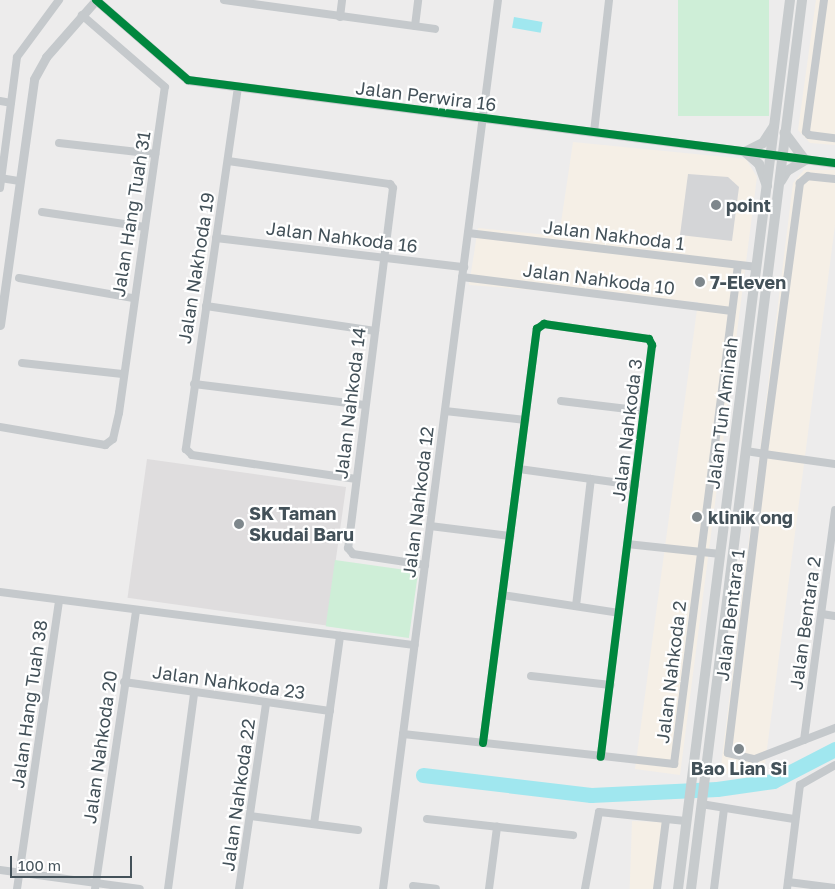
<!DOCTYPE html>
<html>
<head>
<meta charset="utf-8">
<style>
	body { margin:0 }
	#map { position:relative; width:835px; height:889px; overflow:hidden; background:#edecec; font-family:"Golos Text",sans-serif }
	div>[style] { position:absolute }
	.commercial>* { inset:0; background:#f5efe6; transform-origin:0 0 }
	.education>* { inset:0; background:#dfddde; transform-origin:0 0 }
	.green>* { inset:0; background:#ceeed7; transform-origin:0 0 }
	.water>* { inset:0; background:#a0e7ef; transform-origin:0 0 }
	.river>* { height:15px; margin:-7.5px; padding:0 7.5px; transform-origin:7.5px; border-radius:7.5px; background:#a0e7ef }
	.building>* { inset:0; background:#d4d5d7 }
	.minor>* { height:8px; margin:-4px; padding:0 4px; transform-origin:4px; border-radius:4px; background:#c5c9cc }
	.tertiary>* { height:9px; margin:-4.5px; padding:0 4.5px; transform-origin:4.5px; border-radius:4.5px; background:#c5c9cc }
	.secondary>* { height:10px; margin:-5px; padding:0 5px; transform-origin:5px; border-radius:5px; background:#c7cbcd }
	.cycleway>* { height:8px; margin:-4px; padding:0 4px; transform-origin:4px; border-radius:4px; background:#00873e }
	.dots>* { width:14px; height:14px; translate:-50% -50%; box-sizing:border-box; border:2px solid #fff; border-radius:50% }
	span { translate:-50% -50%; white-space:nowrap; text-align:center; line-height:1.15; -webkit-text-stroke:4.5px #fff; paint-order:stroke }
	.street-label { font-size:18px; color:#435159 }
	.poi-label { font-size:18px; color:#435159; font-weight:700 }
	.left { translate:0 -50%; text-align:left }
	.scale { position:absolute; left:10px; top:856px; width:122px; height:22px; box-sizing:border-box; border:2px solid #435159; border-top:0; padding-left:6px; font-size:15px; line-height:18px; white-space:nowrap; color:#435159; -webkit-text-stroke:4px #fff; paint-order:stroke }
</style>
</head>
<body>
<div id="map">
	<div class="commercial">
		<div style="clip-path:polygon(816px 0,835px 0,835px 145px,810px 143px,798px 130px)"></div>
		<div style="clip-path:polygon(573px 142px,746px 159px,757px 177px,680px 775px,635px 769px,698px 302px,469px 285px,478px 228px,559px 236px)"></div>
		<div style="clip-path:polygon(804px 170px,835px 170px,835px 225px,764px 772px,720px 774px,793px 183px)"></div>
		<div style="left:632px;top:821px;width:31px;height:69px;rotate:2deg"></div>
	</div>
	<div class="education">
		<div style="left:147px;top:459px;width:201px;height:140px;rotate:8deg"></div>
	</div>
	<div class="green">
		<div style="left:678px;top:0;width:91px;height:116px"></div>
		<div style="left:335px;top:560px;width:84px;height:67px;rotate:8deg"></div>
	</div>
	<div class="water">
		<div style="left:514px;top:17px;width:29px;height:11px;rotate:10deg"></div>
	</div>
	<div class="river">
		<div style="left:423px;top:775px;width:169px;rotate:6.8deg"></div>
		<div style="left:591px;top:795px;width:126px;rotate:-2.7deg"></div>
		<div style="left:717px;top:789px;width:57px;rotate:-8.1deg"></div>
		<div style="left:773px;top:781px;width:70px;rotate:-27.3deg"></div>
	</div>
	<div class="building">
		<div style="clip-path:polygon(688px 174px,728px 177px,739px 187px,732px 241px,680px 235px)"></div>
	</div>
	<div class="minor">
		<div style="left:224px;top:0;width:213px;rotate:7.8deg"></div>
		<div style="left:824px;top:0;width:133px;rotate:97.8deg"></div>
		<div style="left:806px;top:132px;width:4px;rotate:45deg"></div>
		<div style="left:809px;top:135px;width:26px;rotate:7deg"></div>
		<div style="left:340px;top:17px;width:17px;rotate:-83deg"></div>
		<div style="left:415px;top:26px;width:26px;rotate:-83deg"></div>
		<div style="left:238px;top:87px;width:366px;rotate:98.2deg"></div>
		<div style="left:186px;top:449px;width:8px;rotate:45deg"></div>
		<div style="left:192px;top:455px;width:166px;rotate:8.3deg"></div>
		<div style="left:0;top:101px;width:11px;rotate:10deg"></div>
		<div style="left:594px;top:132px;width:133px;rotate:-83.5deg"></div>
		<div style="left:59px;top:143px;width:97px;rotate:6.5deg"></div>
		<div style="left:228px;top:161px;width:164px;rotate:8.1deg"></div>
		<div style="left:390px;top:184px;width:5px;rotate:53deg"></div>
		<div style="left:393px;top:188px;width:363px;rotate:97.1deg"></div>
		<div style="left:348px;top:548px;width:8px;rotate:50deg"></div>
		<div style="left:353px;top:554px;width:73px;rotate:8.7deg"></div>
		<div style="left:0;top:178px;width:20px;rotate:9deg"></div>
		<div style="left:835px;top:179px;width:27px;rotate:-174deg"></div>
		<div style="left:808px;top:176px;width:11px;rotate:139deg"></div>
		<div style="left:800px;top:183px;width:273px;rotate:97.6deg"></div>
		<div style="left:764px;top:454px;width:72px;rotate:8deg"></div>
		<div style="left:0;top:188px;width:132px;rotate:-82.6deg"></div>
		<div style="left:17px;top:57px;width:71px;rotate:-53.6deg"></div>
		<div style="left:42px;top:212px;width:104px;rotate:8.3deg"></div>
		<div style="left:468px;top:233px;width:291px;rotate:6.7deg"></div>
		<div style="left:216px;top:238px;width:250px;rotate:6.7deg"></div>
		<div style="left:462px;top:277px;width:272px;rotate:7.2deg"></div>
		<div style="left:19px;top:278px;width:116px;rotate:10deg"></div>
		<div style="left:206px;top:306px;width:171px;rotate:8.4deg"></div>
		<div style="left:22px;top:363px;width:101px;rotate:6.3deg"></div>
		<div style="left:194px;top:384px;width:172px;rotate:7deg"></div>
		<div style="left:561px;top:401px;width:84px;rotate:6.9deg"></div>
		<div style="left:445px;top:411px;width:81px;rotate:6.4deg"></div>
		<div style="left:0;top:427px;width:107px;rotate:9.7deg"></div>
		<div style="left:105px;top:445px;width:10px;rotate:-37deg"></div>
		<div style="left:113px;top:439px;width:27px;rotate:-77deg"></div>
		<div style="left:119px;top:413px;width:329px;rotate:-82deg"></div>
		<div style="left:165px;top:87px;width:110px;rotate:-139.1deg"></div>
		<div style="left:746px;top:451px;width:18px;rotate:9deg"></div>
		<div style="left:764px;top:454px;width:301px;rotate:96.9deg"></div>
		<div style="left:728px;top:753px;width:28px;rotate:13deg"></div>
		<div style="left:755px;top:759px;width:86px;rotate:-21.2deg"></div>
		<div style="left:519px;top:469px;width:117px;rotate:7.9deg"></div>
		<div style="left:430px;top:526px;width:81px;rotate:7.1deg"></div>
		<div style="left:627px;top:544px;width:94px;rotate:6.1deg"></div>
		<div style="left:0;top:592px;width:418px;rotate:7.3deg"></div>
		<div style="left:502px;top:595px;width:118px;rotate:8.7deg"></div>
		<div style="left:576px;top:606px;width:128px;rotate:-83.3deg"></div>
		<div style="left:822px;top:614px;width:13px;rotate:9deg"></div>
		<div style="left:531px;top:676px;width:80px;rotate:6.5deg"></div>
		<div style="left:124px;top:682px;width:208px;rotate:8deg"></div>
		<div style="left:403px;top:734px;width:273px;rotate:6.3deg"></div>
		<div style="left:674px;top:764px;width:503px;rotate:-82.69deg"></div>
		<div style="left:804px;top:740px;width:232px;rotate:-82.3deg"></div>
		<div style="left:483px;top:743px;width:418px;rotate:-82.6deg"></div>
		<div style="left:537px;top:329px;width:9px;rotate:-36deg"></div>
		<div style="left:544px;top:324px;width:106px;rotate:8.1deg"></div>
		<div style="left:649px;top:339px;width:7px;rotate:63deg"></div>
		<div style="left:652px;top:345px;width:415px;rotate:97.1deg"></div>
		<div style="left:701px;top:804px;width:94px;rotate:9.2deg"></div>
		<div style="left:250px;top:816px;width:109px;rotate:7.4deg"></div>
		<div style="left:427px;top:819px;width:147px;rotate:6.3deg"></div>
		<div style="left:314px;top:824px;width:190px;rotate:-82.1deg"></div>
		<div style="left:0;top:870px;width:141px;rotate:7.7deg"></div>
		<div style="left:788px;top:882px;width:47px;rotate:7.3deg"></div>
		<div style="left:413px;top:886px;width:23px;rotate:7deg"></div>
		<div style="left:17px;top:889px;width:292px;rotate:-81.7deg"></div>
		<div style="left:95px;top:889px;width:282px;rotate:-81.6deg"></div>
		<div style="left:168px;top:889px;width:197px;rotate:-82.4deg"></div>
		<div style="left:239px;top:889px;width:186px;rotate:-81.7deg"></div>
		<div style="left:383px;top:889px;width:896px;rotate:-82.63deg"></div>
		<div style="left:489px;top:889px;width:63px;rotate:-82.6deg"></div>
		<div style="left:585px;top:889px;width:78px;rotate:-79.7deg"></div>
		<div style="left:599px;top:812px;width:87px;rotate:5.9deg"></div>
		<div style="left:657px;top:889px;width:70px;rotate:-82.6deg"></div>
		<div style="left:714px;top:889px;width:81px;rotate:-82.9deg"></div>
		<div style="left:787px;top:889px;width:105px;rotate:-82.9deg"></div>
		<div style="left:800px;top:785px;width:40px;rotate:-29.7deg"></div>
	</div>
	<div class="tertiary">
		<div style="left:96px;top:0;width:122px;rotate:41deg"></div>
		<div style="left:188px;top:80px;width:652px;rotate:7.31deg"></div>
		<div style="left:0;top:325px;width:248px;rotate:-82.1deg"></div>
		<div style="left:34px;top:79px;width:25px;rotate:-61deg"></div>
		<div style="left:46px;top:57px;width:76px;rotate:-48.7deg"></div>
	</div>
	<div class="secondary">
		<div style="left:781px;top:181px;width:12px;rotate:-59deg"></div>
		<div style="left:787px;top:171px;width:21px;rotate:-31deg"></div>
		<div style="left:805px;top:160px;width:34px;rotate:-127deg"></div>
		<div style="left:767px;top:186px;width:23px;rotate:-110deg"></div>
		<div style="left:759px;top:164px;width:18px;rotate:-139deg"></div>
		<div style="left:745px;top:152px;width:20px;rotate:-27deg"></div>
		<div style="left:763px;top:143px;width:20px;rotate:-57deg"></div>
		<div style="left:678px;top:889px;width:896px;rotate:-82.82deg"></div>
		<div style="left:691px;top:889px;width:896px;rotate:-82.88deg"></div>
	</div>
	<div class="cycleway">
		<div style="left:96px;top:0;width:122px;rotate:41deg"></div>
		<div style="left:188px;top:80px;width:652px;rotate:7.31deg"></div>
		<div style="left:483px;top:743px;width:418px;rotate:-82.6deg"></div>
		<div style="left:537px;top:329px;width:9px;rotate:-36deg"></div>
		<div style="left:544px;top:324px;width:106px;rotate:8.1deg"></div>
		<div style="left:649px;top:339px;width:7px;rotate:63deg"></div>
		<div style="left:652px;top:345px;width:415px;rotate:97.1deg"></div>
	</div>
	<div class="dots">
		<div style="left:716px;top:205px;background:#7e878c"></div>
		<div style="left:700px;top:282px;background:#7e878c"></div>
		<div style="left:697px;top:517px;background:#7e878c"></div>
		<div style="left:239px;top:524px;background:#7e878c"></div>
		<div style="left:739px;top:749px;background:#7e878c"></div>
	</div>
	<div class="street-label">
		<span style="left:426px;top:96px;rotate:7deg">Jalan Perwira 16</span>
		<span style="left:131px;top:214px;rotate:-81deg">Jalan Hang Tuah 31</span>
		<span style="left:614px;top:235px;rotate:7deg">Jalan Nakhoda 1</span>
		<span style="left:342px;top:237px;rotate:7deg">Jalan Nahkoda 16</span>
		<span style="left:196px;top:268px;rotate:-81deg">Jalan Nakhoda 19</span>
		<span style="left:599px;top:279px;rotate:7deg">Jalan Nahkoda 10</span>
		<span style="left:350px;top:403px;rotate:-83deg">Jalan Nahkoda 14</span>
		<span style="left:722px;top:413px;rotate:-83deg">Jalan Tun Aminah</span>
		<span style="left:627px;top:430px;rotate:-83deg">Jalan Nahkoda 3</span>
		<span style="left:418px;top:502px;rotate:-83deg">Jalan Nahkoda 12</span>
		<span style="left:730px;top:615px;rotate:-83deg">Jalan Bentara 1</span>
		<span style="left:805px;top:623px;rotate:-82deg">Jalan Bentara 2</span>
		<span style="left:671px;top:672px;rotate:-83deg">Jalan Nahkoda 2</span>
		<span style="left:229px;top:682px;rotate:8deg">Jalan Nahkoda 23</span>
		<span style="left:29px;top:704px;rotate:-82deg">Jalan Hang Tuah 38</span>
		<span style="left:100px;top:747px;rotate:-82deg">Jalan Nahkoda 20</span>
		<span style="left:238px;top:795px;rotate:-82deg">Jalan Nahkoda 22</span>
	</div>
	<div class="poi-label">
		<span class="left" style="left:726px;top:205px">point</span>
		<span class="left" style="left:710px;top:282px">7-Eleven</span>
		<span class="left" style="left:249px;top:524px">SK Taman<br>Skudai Baru</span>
		<span class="left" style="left:708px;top:517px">klinik ong</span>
		<span style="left:739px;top:768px">Bao Lian Si</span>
	</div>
	<div class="scale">100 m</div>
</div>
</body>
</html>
